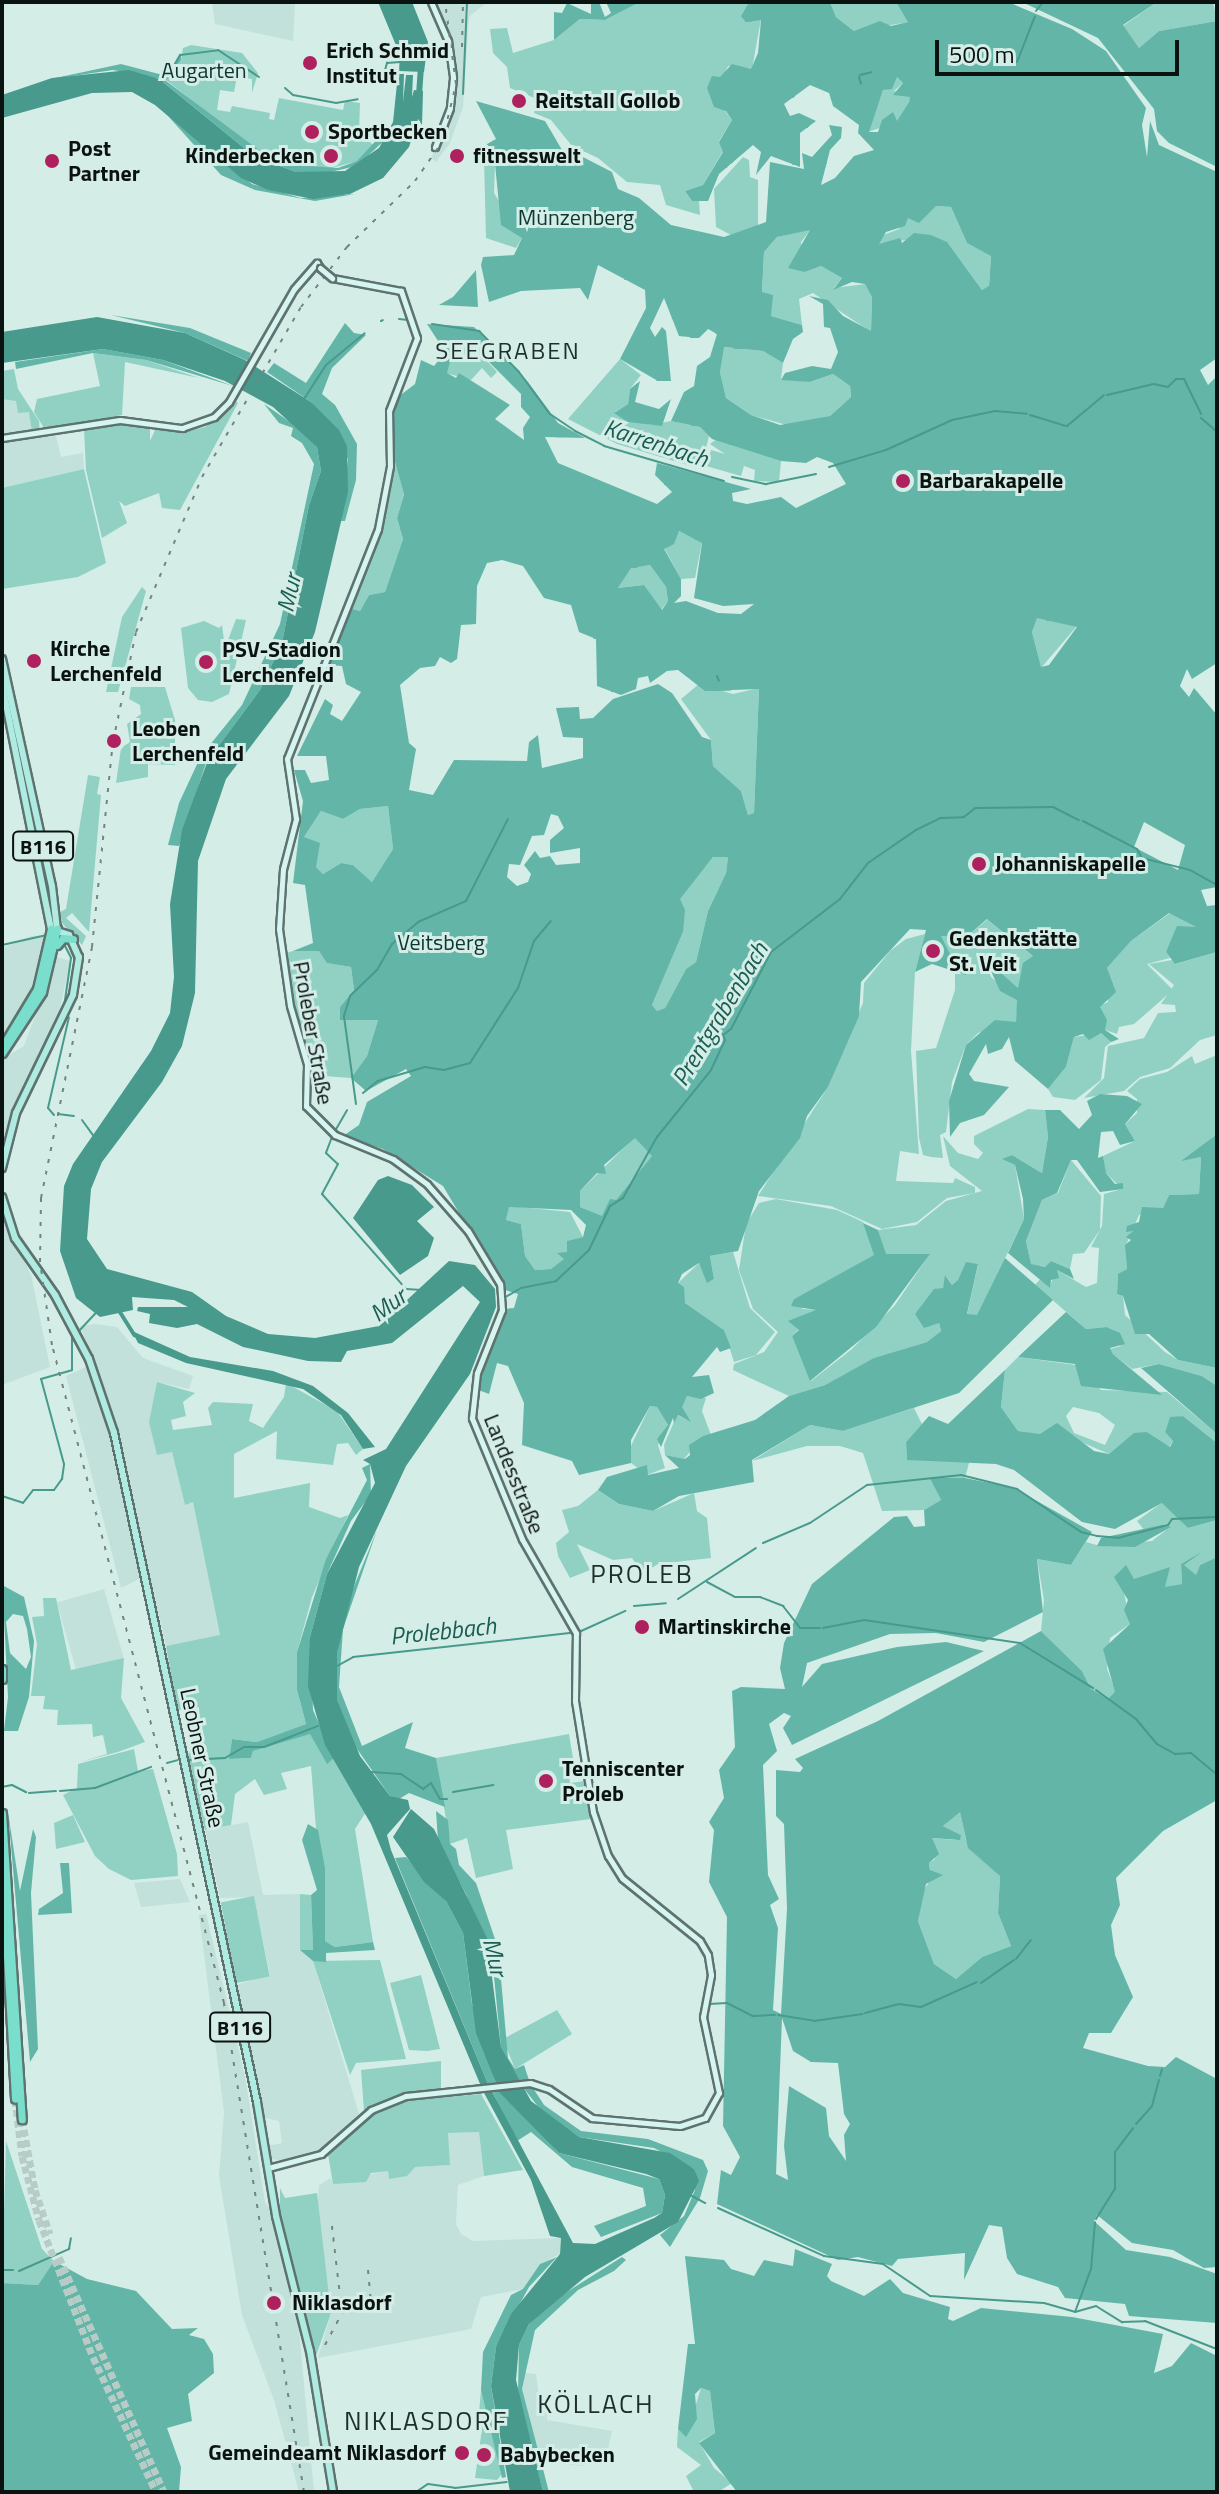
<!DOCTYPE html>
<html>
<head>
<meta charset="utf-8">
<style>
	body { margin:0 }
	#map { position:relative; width:1219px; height:2494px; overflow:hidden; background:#d5ede7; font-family:"Titillium Web",sans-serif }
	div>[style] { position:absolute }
	.built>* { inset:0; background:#c1e1da; transform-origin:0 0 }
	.green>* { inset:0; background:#90d1c4; transform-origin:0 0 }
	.forest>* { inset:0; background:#63b6a7 }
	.water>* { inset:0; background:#479a8c }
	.stream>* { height:2px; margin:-1px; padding:0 1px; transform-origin:1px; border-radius:1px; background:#479a8c }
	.canal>* { height:4px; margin:-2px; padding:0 2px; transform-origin:2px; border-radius:2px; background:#479a8c }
	.river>* { height:6px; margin:-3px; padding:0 3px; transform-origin:3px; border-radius:3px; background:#479a8c }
	.highway-tunnel>* { height:7px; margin-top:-3.5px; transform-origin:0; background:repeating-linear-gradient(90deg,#b7ccc7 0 7px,transparent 0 10.5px) }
	.roads { filter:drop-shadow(2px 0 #5e736f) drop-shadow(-2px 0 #5e736f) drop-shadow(0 2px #5e736f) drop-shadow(0 -2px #5e736f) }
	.secondary>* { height:5px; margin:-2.5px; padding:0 2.5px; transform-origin:2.5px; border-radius:2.5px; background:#d7f5f0 }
	.primary>* { height:6px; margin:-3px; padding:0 3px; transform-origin:3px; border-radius:3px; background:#afebe0 }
	.highway>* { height:7px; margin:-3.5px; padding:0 3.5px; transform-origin:3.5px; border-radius:3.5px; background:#7adecc }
	.rail>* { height:2px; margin-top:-1px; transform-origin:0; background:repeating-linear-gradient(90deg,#748581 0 4px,transparent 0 12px) }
	.bridges { filter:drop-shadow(2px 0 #5e736f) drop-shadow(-2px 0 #5e736f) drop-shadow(0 2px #5e736f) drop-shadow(0 -2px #5e736f) }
	.secondary-bridge>* { height:5px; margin:-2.5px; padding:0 2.5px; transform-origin:2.5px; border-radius:2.5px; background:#d7f5f0 }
	.dots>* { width:22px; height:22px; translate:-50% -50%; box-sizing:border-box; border:4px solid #d5ede7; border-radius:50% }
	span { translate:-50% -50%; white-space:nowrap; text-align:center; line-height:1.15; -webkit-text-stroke:6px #d5ede7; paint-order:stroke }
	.shield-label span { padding:2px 6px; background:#d5ede7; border:2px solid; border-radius:6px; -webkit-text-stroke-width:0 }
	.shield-label { font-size:20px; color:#0b1311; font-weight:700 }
	.poi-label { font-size:22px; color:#0b1311; font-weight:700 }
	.left { translate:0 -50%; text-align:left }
	.right { translate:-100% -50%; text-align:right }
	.park-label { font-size:22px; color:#0e3630 }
	.street-label { font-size:22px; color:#0b1311 }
	.neighbourhood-label { font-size:24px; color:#1d2f2c; letter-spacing:2px }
	.water-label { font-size:24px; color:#195d53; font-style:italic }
	.quarter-label { font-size:26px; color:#1d2f2c; letter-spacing:2px }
	.frame { position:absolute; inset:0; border:4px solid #0b1311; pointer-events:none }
	.scale { position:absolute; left:935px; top:40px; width:244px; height:36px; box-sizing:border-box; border:4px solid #0b1311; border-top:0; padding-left:10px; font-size:24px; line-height:28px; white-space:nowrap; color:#0b1311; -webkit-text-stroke:6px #d5ede7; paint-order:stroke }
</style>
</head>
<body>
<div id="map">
	<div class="built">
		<div style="clip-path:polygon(212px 2px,295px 2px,293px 41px,215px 24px)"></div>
		<div style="clip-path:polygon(435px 2px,487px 2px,469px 17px,463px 107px,450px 143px,436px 162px,431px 158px,447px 125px,455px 80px,452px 43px)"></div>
		<div style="clip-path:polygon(10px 398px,30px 411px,32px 432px,2px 433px,2px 399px)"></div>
		<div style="clip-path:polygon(56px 436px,61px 457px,83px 453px,84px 469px,2px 488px,2px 445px,7px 440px)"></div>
		<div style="clip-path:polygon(47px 935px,32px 991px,2px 1040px,2px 948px,31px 936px)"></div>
		<div style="clip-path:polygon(57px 957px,70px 961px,57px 1022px,13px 1109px,2px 1142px,2px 1059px,24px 1046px)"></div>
		<div style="clip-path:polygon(2px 1216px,31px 1275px,50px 1367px,2px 1385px)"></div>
		<div style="clip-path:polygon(95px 1324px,117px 1327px,143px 1358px,193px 1376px,189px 1389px,157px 1382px,157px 1455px,172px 1452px,185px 1504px,193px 1502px,220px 1636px,166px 1646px,149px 1574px,121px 1588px,66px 1376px,95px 1363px,80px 1326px)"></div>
		<div style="left:104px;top:1589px;width:72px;height:49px;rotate:74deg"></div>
		<div style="clip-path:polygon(248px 1822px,263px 1895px,300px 1894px,300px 1950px,313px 1961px,359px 2114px,327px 2147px,288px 2161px,271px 2159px,268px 2146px,282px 2143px,279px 2121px,265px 2118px,236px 1985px,270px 1975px,254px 1897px,220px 1898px,205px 1830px)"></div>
		<div style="clip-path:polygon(180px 1879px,190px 1902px,141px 1907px,134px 1883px)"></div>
		<div style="clip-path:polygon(206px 1914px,245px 2076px,265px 2202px,273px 2214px,299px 2330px,314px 2492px,299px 2492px,274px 2400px,242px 2315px,219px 2176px,224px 2112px,199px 1915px)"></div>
		<div style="clip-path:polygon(479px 2132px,484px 2176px,458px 2185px,456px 2224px,461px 2234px,473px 2241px,561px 2238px,560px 2254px,540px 2264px,523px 2289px,481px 2297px,471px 2329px,318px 2358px,331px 2313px,317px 2211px,319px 2185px,331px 2178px,333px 2184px,388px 2170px,389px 2178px,415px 2167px,449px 2165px,447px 2133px)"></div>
		<div style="clip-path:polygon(525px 2373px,536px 2374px,539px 2397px,549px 2400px,547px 2420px,612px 2431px,605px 2463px,580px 2466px,538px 2460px,522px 2389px)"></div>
	</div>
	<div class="green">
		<div style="clip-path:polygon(640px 2px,749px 2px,741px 16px,761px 19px,752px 69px,728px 66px,714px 96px,732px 120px,719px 141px,723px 151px,703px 185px,685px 191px,692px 201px,699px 201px,700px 215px,666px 205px,660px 185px,627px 182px,598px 158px,572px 146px,551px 120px,534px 113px,537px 99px,510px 88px,507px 67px,493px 53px,490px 29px,507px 28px,513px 53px,554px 40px,580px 19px,605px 20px)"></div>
		<div style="clip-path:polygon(830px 2px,896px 2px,909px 22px,854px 31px,836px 17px)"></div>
		<div style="clip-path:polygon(1157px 2px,1213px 2px,1217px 21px,1159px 31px,1139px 48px,1123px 26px)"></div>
		<div style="clip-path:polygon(191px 45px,242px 53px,258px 73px,252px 93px,252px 79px,237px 77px,234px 92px,220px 90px,217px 110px,230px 112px,232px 106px,270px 113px,269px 119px,274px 120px,279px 98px,343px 110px,345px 101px,360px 103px,359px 131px,373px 145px,358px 161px,324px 170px,266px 159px,166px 80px,181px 60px,183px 48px)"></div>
		<div style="clip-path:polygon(897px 77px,903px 83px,894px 91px,911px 96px,909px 102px,897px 122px,868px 132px,883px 90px)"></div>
		<div style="clip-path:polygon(743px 157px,749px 160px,750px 177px,758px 180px,758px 226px,731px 235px,716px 227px,714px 189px)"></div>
		<div style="clip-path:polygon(484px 159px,495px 164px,494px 193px,522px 238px,516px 248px,486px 238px)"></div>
		<div style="clip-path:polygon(936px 206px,951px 207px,967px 243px,991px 255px,989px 287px,982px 290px,957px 256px,911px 239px,878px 245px,881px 236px,899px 229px,908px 217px)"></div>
		<div style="clip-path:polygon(811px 229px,801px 242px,805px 272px,821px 266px,842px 278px,834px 288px,865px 284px,872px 296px,871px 332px,813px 293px,799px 299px,802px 325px,771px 316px,762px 293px,764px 252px,777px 237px)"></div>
		<div style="clip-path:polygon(454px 343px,477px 350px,497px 372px,491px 378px,482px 368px,471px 380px,446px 373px)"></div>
		<div style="clip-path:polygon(723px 347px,763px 351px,783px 363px,781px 379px,810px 382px,833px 374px,850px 386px,851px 397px,830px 416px,790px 426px,751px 415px,726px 398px,720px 372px)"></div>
		<div style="clip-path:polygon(93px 353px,146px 360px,199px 378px,125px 362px,122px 415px,46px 431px,34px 412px,37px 399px,100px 386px)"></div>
		<div style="clip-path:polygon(620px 359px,641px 375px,630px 389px,628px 404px,615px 412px,651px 425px,671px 421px,700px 427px,709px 436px,701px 469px,617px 444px,568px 419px)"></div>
		<div style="clip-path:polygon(14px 369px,18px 389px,39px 421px,40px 432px,32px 432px,29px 412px,18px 413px,16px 401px,2px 399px,2px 371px)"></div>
		<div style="clip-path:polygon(234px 400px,238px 403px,180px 510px,162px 508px,159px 493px,125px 506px,119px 501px,127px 523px,102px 538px,86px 470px,84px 429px,117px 423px,150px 425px,150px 441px,156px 428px,185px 432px,205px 427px)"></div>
		<div style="clip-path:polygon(718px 438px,781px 461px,779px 482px,754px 481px,755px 470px,744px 466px,741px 476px,706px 466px,711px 450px,725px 454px,710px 444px)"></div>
		<div style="clip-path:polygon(395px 462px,404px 493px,397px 518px,403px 539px,385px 592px,369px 595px,360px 611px,348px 608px,382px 520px)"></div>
		<div style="clip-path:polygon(84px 469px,106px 563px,78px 577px,2px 589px,2px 488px)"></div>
		<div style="clip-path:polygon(679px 531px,702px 542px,695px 578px,681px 579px,664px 548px)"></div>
		<div style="clip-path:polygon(650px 565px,666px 587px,668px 601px,661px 610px,644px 585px,618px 588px,631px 567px)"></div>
		<div style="clip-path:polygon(142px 587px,146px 591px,118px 692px,106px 692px,122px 617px)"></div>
		<div style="clip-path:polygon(1037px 617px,1077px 626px,1041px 668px,1032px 632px)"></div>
		<div style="clip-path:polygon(236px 619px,246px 620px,229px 694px,212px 702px,198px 700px,188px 688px,181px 628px,204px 621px,219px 628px,222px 625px,225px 648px)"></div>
		<div style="clip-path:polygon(699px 684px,733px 694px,759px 688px,754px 813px,748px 815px,741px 791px,713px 766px,711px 740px,681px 699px)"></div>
		<div style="clip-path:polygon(131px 687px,165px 687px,175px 720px,175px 765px,148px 764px,148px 777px,116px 783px,121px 748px,130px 742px,127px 724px,141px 714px,140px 705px,129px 699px)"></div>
		<div style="clip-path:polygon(88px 775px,100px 777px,97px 794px,101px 795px,89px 932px,72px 913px,66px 918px,86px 936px,82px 945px,62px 923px,60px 912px,66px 909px)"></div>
		<div style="clip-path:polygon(388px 806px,393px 849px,372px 882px,353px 865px,341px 863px,323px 874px,316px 867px,304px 837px,321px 811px,343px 819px,360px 809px)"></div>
		<div style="clip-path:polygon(713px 857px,728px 857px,726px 873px,708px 911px,696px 962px,686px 969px,665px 1008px,657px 1011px,652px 1005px,683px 932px,679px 899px)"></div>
		<div style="clip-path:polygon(1170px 913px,1198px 928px,1166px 952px,1170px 958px,1147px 964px,1173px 990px,1134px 1024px,1119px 1027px,1117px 1034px,1105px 1030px,1099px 1006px,1108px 1002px,1107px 968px,1131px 941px)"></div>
		<div style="clip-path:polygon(988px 919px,1034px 957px,1019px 989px,986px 961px,991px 977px,1018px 1000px,1016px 1022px,978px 1033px,966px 1045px,952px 1082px,946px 1132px,940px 1135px,943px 1158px,931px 1157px,923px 1155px,919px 1138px,916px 1051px,936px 1048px,955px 990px,955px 974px,965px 974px,965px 964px,951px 956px,940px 942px,941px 936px,965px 938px)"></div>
		<div style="clip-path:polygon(925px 934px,915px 972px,911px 1051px,919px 1154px,900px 1151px,896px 1181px,953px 1183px,955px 1178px,975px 1187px,975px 1193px,947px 1198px,917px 1222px,882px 1229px,831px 1206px,758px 1196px,828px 1087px,863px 1003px,864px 983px,890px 951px,906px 939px)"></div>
		<div style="clip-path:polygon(293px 951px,319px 951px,328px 963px,351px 967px,354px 990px,340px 1007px,378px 1020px,367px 1056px,351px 1078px,310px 1075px,284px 954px)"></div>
		<div style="clip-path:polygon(1217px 952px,1217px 1035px,1200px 1040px,1170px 1068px,1140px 1077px,1124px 1091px,1084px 1098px,1104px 1078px,1108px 1046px,1144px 1038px,1158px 1013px,1176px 1012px,1175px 1005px,1161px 1004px,1174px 985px,1149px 964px,1172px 960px,1176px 964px)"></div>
		<div style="clip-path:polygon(1101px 1033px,1111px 1042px,1105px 1047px,1101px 1080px,1075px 1100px,1053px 1097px,1048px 1089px,1066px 1067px,1074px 1037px)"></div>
		<div style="clip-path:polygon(1217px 1055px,1217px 1134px,1183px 1160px,1201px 1157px,1199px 1194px,1169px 1195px,1163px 1208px,1139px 1215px,1126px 1245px,1127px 1269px,1118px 1275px,1117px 1294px,1123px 1296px,1125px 1315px,1165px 1352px,1178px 1360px,1217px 1368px,1217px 1386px,1202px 1376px,1159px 1364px,1132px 1369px,1113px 1354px,1110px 1349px,1121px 1346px,1105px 1327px,1086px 1329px,1035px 1285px,1041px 1278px,1049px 1287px,1057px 1270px,1086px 1287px,1097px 1283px,1099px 1248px,1091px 1247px,1102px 1226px,1104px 1194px,1122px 1189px,1105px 1172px,1103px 1156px,1135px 1141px,1125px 1124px,1137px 1113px,1137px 1099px,1127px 1091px,1140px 1079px,1167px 1072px,1192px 1056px,1195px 1064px)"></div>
		<div style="clip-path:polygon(1028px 1109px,1045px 1110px,1048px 1137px,1042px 1173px,1012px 1155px,1003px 1159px,1015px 1165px,1024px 1219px,977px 1316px,967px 1315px,978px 1265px,952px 1285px,946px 1276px,943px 1288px,915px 1314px,939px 1323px,941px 1331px,927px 1342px,875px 1358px,825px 1385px,789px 1396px,733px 1370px,734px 1364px,764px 1352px,778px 1332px,753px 1309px,739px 1270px,746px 1224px,759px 1203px,776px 1199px,837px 1210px,863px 1222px,875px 1255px,794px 1299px,803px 1309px,818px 1310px,792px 1336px,811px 1381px,852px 1349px,895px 1305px,929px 1255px,885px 1254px,878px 1230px,916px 1225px,946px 1201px,982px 1191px,950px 1166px,943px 1136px,958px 1153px,978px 1159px,983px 1153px,974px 1144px,974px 1136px)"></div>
		<div style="clip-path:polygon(635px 1137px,653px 1155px,602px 1217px,580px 1207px,580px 1191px)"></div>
		<div style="clip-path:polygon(1071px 1160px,1101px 1196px,1100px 1230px,1084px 1253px,1073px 1254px,1070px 1269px,1051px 1261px,1046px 1267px,1031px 1265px,1026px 1241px,1042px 1200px,1058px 1193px)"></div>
		<div style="clip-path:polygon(509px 1206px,570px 1212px,583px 1237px,568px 1241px,571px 1246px,565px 1259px,551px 1269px,535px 1270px,525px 1256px,521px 1224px,506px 1220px)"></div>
		<div style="clip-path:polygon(733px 1252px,750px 1308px,775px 1332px,756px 1355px,734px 1362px,724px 1330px,685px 1303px,678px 1283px,699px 1263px,708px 1282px,714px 1279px,710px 1256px)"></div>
		<div style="clip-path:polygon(evenodd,1018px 1357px,1076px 1365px,1101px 1390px,1167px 1392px,1217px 1434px,1217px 1443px,1183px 1416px,1170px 1418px,1165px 1432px,1173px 1441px,1169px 1447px,1147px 1432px,1109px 1454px,1079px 1441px,1018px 1431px,1001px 1407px,1005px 1370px,1018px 1357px,1073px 1407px,1099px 1413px,1115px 1425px,1105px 1445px,1074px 1433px,1066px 1416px,1073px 1407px)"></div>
		<div style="clip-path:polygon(157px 1382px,195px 1393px,183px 1402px,186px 1416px,171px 1420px,173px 1430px,212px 1425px,208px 1408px,213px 1402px,253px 1404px,249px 1421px,263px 1428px,284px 1397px,286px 1383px,337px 1411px,363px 1449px,356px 1455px,348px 1443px,337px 1444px,333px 1465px,276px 1459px,277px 1431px,234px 1454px,234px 1498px,310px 1483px,309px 1507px,340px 1518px,348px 1515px,312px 1597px,297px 1652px,297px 1690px,306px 1724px,257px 1742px,232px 1739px,229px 1759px,251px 1758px,253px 1751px,310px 1733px,327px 1763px,334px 1758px,366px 1812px,355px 1829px,373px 1942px,335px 1947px,325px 1941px,311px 1766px,281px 1773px,287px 1789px,264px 1795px,255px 1779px,235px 1794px,231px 1825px,205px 1830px,185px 1755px,201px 1747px,199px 1707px,177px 1710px,166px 1646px,220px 1635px,193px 1502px,185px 1505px,172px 1452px,157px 1455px,149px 1422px)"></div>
		<div style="clip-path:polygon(687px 1396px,706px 1398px,702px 1411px,711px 1435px,703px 1436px,684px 1459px,665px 1455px,664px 1445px,677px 1415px,687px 1420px,681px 1407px)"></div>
		<div style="clip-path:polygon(650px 1406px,657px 1407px,668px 1425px,658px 1445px,665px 1468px,647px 1475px,631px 1463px,630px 1448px)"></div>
		<div style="clip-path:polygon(914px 1408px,922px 1424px,906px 1442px,907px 1460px,970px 1459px,965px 1478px,931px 1478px,941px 1500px,924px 1510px,882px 1511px,863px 1453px,840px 1446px,807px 1446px,752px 1461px,810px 1425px,843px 1431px)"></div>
		<div style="clip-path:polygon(598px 1490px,619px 1504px,653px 1511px,694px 1493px,697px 1511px,707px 1518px,711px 1558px,658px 1564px,642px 1574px,632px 1558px,613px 1560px,577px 1544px,590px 1570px,570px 1578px,558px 1556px,556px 1543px,569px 1532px,562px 1510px,578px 1506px)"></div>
		<div style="clip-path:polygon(1163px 1502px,1188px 1528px,1217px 1520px,1217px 1557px,1200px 1565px,1196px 1576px,1183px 1565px,1192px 1559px,1181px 1564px,1182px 1584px,1164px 1588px,1169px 1568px,1123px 1587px,1130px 1624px,1110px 1638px,1107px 1669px,1116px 1692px,1108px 1700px,1091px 1689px,1082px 1671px,1041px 1631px,1044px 1600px,1037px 1559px,1071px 1565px,1086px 1542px,1100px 1546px,1152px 1541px,1170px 1527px,1145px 1531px,1137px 1521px)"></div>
		<div style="clip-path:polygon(43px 1598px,56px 1598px,71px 1670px,124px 1658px,121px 1698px,145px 1742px,118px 1752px,80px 1762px,107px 1754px,103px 1735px,93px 1737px,92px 1724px,57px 1725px,58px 1710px,43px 1709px,45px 1696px,31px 1696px,37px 1644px,32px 1617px,44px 1616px)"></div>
		<div style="clip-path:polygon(569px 1734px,575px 1770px,569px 1772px,570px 1783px,585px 1781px,591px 1819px,506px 1830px,513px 1869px,476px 1878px,467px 1838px,450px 1844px,436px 1758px)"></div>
		<div style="clip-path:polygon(134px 1749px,138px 1771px,153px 1769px,177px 1854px,178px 1876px,131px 1880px,109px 1869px,95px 1856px,63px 1795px,77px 1788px,78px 1764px)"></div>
		<div style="clip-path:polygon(960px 1811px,966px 1840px,1000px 1876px,998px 1913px,1011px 1946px,982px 1957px,956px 1979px,934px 1964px,918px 1921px,923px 1891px,932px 1878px,929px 1863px,935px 1859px,931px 1838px,955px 1840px,961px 1835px,943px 1826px)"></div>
		<div style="clip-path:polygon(73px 1815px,85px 1842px,56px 1849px,54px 1823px)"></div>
		<div style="clip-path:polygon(300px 1894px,311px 1895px,313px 1950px,300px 1950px)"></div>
		<div style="left:254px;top:1896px;width:82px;height:34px;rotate:79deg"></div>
		<div style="clip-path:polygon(380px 1960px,406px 2059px,356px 2063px,350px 2075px,313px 1961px)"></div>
		<div style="clip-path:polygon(421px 1975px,440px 2049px,427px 2051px,409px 2050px,390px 1983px)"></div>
		<div style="clip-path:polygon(557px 2010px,572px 2034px,515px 2069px,503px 2039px)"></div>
		<div style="clip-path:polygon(441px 2061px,441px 2088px,402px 2094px,364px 2111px,361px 2070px)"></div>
		<div style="clip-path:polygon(481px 2094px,523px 2170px,484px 2176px,479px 2132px,448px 2133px,450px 2165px,415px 2167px,407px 2176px,389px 2179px,388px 2171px,371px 2173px,366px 2182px,333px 2184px,328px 2154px,377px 2111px,402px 2101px)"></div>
		<div style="clip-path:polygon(6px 2141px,42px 2249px,54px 2261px,38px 2285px,2px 2283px)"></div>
		<div style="clip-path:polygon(280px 2188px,285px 2198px,317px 2193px,331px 2313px,316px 2356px,280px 2214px)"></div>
		<div style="clip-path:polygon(701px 2388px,710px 2391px,715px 2433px,699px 2442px,714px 2468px,732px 2483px,718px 2492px,694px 2492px,686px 2476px,701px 2465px,677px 2447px,678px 2429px,686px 2436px)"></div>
		<div style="clip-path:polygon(481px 2390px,502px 2474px,497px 2480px,475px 2478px,484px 2415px,479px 2413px)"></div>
	</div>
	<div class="forest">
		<div style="clip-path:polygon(591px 2px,599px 2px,605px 17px,611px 13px,606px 2px,640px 2px,605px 20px,580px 19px,554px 40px,554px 12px,562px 13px,567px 3px,591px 14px)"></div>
		<div style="clip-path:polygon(evenodd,749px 2px,830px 2px,836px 17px,854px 31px,880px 21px,891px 26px,908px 22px,896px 2px,1008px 2px,1072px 29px,1106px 51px,1146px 108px,1142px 125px,1147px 157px,1150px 121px,1159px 145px,1217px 172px,1217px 358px,1200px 370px,1208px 385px,1217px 376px,1217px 663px,1192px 679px,1187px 669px,1180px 686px,1189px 697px,1194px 688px,1217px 715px,1217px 887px,1201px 890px,1207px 906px,1217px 905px,1217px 952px,1175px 964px,1166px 952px,1177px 926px,1196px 927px,1169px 913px,1131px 941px,1107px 968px,1116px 992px,1100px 1007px,1107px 1020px,1105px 1030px,1119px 1039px,1111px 1042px,1101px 1033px,1089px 1040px,1083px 1034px,1074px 1037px,1066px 1067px,1048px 1089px,1015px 1061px,1009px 1037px,1002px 1049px,988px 1054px,986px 1044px,969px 1074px,974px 1081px,1009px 1087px,984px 1115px,960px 1123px,950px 1137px,949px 1101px,966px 1045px,995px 1020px,1016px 1022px,1017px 1000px,1000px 991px,986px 960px,1018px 988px,1023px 963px,1033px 956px,987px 919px,965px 938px,941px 936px,951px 956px,965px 964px,966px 975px,932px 964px,915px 972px,926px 930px,910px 929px,861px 982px,859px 1016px,828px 1087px,807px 1116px,800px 1138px,759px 1191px,738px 1251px,710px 1256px,714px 1279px,707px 1283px,699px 1263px,682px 1274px,678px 1283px,684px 1287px,685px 1303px,724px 1330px,731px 1348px,720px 1352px,717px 1347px,692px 1377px,709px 1375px,714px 1393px,701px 1399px,687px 1396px,682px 1407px,691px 1422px,678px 1415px,674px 1423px,673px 1418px,661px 1447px,657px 1439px,668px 1425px,657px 1407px,650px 1406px,631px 1440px,631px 1463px,579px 1475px,572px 1461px,522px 1445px,524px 1403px,508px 1366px,497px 1363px,489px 1394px,476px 1389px,504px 1309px,514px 1308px,518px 1294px,505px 1290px,443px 1186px,383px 1149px,343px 1136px,359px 1125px,367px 1102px,411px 1076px,406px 1069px,366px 1091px,351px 1078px,367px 1056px,378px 1020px,340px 1020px,340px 1007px,354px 990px,351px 967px,327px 963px,319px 951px,293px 951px,313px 943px,305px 885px,293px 883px,303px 801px,294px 770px,305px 770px,311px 783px,329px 780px,326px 756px,297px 756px,325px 699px,333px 705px,330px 714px,342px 721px,361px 692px,346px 684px,342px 666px,327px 665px,349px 608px,360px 611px,369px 595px,385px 592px,403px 539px,397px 518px,404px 494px,395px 462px,393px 411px,398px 397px,415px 384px,421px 360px,434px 366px,438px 361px,442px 347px,427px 324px,474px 327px,528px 382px,558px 423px,585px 438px,545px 437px,558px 463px,657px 504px,672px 492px,655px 475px,657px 463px,751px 489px,732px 493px,733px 501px,747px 504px,781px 497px,796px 508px,846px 484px,833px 463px,817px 457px,806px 463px,781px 461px,712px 439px,700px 427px,671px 421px,684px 392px,694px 386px,697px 366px,710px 357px,717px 334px,708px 329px,699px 338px,679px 336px,664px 298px,650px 328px,655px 337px,662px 327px,666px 331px,671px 381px,658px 381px,620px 359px,646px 308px,645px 290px,598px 265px,588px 300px,580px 288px,521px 291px,489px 302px,481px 265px,483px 257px,514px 255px,522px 238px,501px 225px,495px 164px,484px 159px,487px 144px,496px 139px,476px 101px,545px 121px,565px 155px,579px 155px,612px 172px,618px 189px,639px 198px,671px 225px,724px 237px,766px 222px,770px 162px,804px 169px,802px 153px,812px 157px,832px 135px,829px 125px,842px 127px,841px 138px,830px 150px,821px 185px,835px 178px,854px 156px,874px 150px,858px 133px,859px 125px,833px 106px,829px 93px,810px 85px,784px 104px,790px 116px,799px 113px,816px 121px,800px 133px,800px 167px,771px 156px,756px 175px,761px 152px,753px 145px,719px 174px,708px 201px,692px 201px,685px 191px,703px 185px,723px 152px,719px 142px,732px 120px,726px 111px,714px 107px,707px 88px,712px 76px,720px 77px,732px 64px,751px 69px,758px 53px,761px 20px,746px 22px,741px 16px,749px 2px,897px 77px,903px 83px,893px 95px,910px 97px,909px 102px,897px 121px,893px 112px,882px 120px,878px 132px,869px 132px,883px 90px,892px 89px,897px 77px,749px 2px,936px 206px,951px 207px,967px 243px,991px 256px,989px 286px,982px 290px,947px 242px,931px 235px,914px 233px,902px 243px,900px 238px,879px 244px,886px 232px,905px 226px,908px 218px,919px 223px,936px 206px,749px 2px,810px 230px,788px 268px,805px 272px,821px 266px,842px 278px,833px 290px,852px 282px,865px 284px,872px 297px,871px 331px,843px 316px,828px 300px,809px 296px,823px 304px,824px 327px,830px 328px,838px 352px,831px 369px,812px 366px,785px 373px,781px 380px,810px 382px,833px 374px,850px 386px,851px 397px,830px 416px,780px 425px,751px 415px,726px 398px,720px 372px,724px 347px,763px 351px,783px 363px,793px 339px,803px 332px,802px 325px,771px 316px,773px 295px,762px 292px,764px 252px,777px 237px,810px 230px,749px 2px,455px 344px,477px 350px,521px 394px,521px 407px,530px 417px,523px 428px,524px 440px,495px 419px,510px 405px,459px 373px,456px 378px,447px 373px,455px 344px,749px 2px,679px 531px,702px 543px,694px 598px,723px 606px,754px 604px,741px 614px,718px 613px,686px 601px,674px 603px,681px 596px,681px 579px,664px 549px,674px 544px,679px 531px,749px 2px,502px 560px,523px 566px,544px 598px,571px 605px,579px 632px,596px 639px,597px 686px,621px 695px,636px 689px,638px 678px,648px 676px,650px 683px,667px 671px,678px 670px,705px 691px,759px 689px,754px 813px,748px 815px,741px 791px,713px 766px,711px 740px,702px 737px,672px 693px,658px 684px,613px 699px,593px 718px,580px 719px,579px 707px,556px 708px,563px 737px,583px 738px,583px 758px,542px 768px,538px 735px,529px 742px,527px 761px,454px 760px,433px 795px,409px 790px,416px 749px,409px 743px,400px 685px,420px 668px,435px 666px,440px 657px,451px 663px,457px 659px,461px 625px,476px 624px,477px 586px,487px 563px,502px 560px,749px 2px,650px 565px,666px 587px,668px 601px,662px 610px,644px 585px,618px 588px,631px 568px,650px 565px,749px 2px,1037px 618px,1077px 627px,1049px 665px,1041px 667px,1032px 632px,1037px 618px,749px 2px,388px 806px,393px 849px,372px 882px,353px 865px,341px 863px,323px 874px,316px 867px,320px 843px,304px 837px,321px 811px,343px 819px,360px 809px,388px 806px,749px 2px,551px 814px,558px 816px,564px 828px,550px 840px,550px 853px,580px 848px,580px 863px,556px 865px,550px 856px,540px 858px,535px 851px,524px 865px,531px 874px,528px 882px,517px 886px,507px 877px,509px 864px,520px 865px,532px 836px,544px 835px,551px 814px,749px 2px,1144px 822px,1185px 845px,1178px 870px,1134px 847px,1144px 822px,749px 2px,713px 857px,728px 857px,726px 873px,708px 911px,696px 962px,686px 969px,665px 1008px,657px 1011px,652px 1005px,683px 932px,685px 910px,680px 899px,713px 857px,749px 2px,635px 1138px,652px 1156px,616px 1200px,610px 1199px,602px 1216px,580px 1207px,580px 1191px,597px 1173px,606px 1174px,604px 1165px,635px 1138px,749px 2px,509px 1207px,571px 1210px,586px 1225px,583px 1237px,567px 1241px,567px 1252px,557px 1253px,564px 1259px,551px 1269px,535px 1270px,525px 1256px,521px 1224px,506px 1220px,509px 1207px)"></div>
		<div style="clip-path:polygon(1022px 2px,1157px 2px,1123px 25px,1139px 48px,1159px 31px,1217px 21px,1217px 167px,1169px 143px,1157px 131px,1154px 109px,1098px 38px)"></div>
		<div style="clip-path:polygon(181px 53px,181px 60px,166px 81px,278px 164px,338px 168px,357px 161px,384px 132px,389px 136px,357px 166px,321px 174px,296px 172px,255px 157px,162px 81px,169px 73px,159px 79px,113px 70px,46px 80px,121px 64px,159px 74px,173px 67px)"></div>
		<div style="clip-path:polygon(168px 116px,252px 184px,301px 198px,355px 194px,315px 201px,255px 190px,221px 175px)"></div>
		<div style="clip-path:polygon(476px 270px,478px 307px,439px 305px,453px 297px)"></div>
		<div style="clip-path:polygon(111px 315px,190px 328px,251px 353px,248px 361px,185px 333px)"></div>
		<div style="clip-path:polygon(345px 323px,354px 333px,366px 335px,332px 368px,322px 394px,335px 405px,357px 444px,356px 480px,345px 521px,341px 521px,348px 459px,311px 402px,267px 372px,274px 363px,306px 383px)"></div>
		<div style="clip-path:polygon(103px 349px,163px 360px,233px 386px,146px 360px,93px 353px,16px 369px,15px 362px)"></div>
		<div style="clip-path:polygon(640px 381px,635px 402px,659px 409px,671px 399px,662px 426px,628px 422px,614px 413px,628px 404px,630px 389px)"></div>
		<div style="clip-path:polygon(264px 404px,306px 433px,317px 447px,321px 471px,309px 505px,282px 643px,260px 690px,208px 760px,201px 756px,242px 705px,280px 624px,314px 464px,302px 443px,291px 436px,293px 428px,279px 423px)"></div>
		<div style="clip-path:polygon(199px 760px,206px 763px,179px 846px,168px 845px,179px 803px)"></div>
		<div style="clip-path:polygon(1100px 1094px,1127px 1096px,1142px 1104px,1125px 1124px,1135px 1141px,1120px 1145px,1113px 1131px,1101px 1132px,1098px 1158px,1103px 1156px,1106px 1173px,1115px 1184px,1123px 1183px,1123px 1189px,1100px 1192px,1077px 1160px,1071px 1160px,1057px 1193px,1042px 1200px,1026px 1241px,1031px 1264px,1045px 1267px,1051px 1261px,1070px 1269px,1074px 1279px,1057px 1270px,1059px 1278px,1051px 1280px,1050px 1288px,1008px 1253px,1024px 1219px,1023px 1199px,1015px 1165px,1002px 1159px,1012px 1155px,1042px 1173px,1048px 1137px,1045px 1110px,1060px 1110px,1079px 1129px,1092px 1115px,1087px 1101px)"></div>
		<div style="clip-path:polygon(1217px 1134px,1217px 1368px,1178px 1360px,1149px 1334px,1135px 1334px,1123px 1296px,1117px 1294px,1118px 1274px,1127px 1269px,1125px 1245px,1131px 1240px,1126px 1237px,1133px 1231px,1126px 1232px,1127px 1226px,1139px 1222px,1142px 1207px,1163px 1208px,1169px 1195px,1199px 1194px,1201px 1157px,1181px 1161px)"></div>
		<div style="clip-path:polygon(863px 1223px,878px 1230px,886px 1254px,930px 1254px,876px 1327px,810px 1381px,792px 1336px,799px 1330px,788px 1321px,816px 1310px,791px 1306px,794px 1299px,874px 1255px)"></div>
		<div style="clip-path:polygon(1005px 1258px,1053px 1300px,959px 1393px,843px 1431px,810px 1425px,752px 1460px,754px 1482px,679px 1496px,653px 1511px,619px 1504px,598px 1490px,607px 1477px,647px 1465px,648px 1475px,679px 1468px,665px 1455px,685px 1459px,690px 1455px,689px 1445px,703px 1436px,755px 1420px,789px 1396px,825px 1385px,874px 1358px,927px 1342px,941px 1331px,939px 1323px,924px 1328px,915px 1314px,934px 1289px,943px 1288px,945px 1275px,952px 1285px,958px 1280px,966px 1262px,978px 1264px,967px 1314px,977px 1315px)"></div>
		<div style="clip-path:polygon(1066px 1312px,1086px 1329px,1106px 1327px,1120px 1333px,1125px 1344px,1110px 1348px,1113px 1354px,1162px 1395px,1081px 1386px,1075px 1364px,1018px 1357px)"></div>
		<div style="clip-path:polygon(1159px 1364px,1202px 1376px,1217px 1386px,1217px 1434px,1141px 1368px)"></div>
		<div style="clip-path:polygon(1005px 1370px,1001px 1407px,1018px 1431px,1040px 1434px,1057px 1423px,1094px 1451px,1109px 1454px,1134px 1433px,1147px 1432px,1170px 1447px,1173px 1441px,1165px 1432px,1170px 1417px,1183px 1416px,1217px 1443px,1217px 1520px,1188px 1528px,1162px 1503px,1115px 1529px,1082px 1522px,1014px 1470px,996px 1464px,907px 1460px,906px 1442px,929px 1416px,948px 1424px)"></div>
		<div style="clip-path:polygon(370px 1464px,371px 1494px,351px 1521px,327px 1574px,310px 1637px,313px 1710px,334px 1758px,327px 1764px,310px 1734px,253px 1751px,251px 1758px,229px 1759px,232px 1739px,257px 1742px,306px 1724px,297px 1690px,297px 1652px,326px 1559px,367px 1480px,362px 1468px)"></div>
		<div style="clip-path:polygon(evenodd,930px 1478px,965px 1478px,1014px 1488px,1092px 1532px,1071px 1565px,1037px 1559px,1043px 1612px,984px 1642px,936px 1633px,890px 1634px,807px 1663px,802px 1687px,822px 1664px,897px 1647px,946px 1642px,984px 1651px,792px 1745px,783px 1728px,791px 1716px,784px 1713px,769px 1724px,777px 1751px,763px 1765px,768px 1875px,779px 1899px,770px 1905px,778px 1928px,773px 2010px,781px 2014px,787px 1909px,784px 1824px,776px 1816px,776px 1770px,800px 1772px,803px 1768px,795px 1759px,878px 1721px,1041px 1631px,1082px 1671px,1091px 1689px,1108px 1699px,1115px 1692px,1103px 1649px,1130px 1624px,1124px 1610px,1128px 1600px,1114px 1577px,1126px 1565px,1134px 1579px,1170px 1567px,1165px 1587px,1182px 1584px,1181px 1564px,1202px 1552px,1184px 1565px,1196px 1575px,1200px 1565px,1217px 1557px,1217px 1800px,1163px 1831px,1116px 1878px,1120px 1905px,1111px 1925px,1115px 1955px,1133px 1997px,1111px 2033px,1089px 2033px,1083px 2048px,1148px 2066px,1165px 2067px,1176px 2057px,1217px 2079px,1217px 2267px,1204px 2268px,1173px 2250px,1132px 2243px,1097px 2215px,1094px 2221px,1126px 2250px,1170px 2257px,1217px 2274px,1217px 2323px,1129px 2316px,1125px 2304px,1065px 2298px,1058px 2287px,1017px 2274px,1007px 2258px,1002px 2227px,989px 2225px,964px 2280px,965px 2253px,898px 2259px,892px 2266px,858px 2257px,838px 2260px,717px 2204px,721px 2170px,731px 2175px,740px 2157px,723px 2126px,727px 1917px,709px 1882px,714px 1830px,709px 1822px,724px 1798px,719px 1770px,735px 1747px,732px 1691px,741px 1687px,785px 1689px,780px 1668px,784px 1643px,812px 1584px,894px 1517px,907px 1516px,914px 1527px,925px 1526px,924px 1510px,941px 1500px,930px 1478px,960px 1812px,968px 1848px,1000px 1876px,998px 1913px,1011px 1946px,982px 1957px,956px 1979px,934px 1964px,918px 1921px,926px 1884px,943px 1875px,930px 1870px,929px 1863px,939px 1854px,932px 1838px,960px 1840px,961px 1835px,943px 1826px,960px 1812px,930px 1478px,782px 2018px,793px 2051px,811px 2062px,838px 2063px,844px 2114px,850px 2124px,844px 2135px,846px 2161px,829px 2136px,826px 2108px,789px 2086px,784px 2146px,788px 2180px,776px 2174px,782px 2018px)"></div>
		<div style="clip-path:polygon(1162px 1525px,1171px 1527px,1135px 1547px,1097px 1546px,1101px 1538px)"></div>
		<div style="clip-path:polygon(377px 1530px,343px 1629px,339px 1687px,362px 1746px,413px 1722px,405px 1748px,436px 1758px,445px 1807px,409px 1793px,399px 1799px,390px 1796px,348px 1736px,337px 1701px,337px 1653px,346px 1606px)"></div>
		<div style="clip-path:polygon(evenodd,2px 1578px,4px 1586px,24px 1597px,34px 1641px,29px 1697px,18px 1731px,4px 1731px,8px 1697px,2px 1578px,13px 1614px,23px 1616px,27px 1629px,31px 1657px,26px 1669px,10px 1653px,6px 1622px,13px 1614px)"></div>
		<div style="clip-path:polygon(436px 1811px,448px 1820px,450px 1844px,456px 1849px,459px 1865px,476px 1883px,496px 1942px,500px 1969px,494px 1972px,466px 1894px,438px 1841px)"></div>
		<div style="clip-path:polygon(8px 1812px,20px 1891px,33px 1829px,36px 1837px,31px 1893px,38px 2049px,30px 2062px)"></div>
		<div style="clip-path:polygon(308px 1824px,318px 1830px,325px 1868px,325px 1941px,335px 1947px,373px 1942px,375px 1950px,326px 1953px,326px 1962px,313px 1961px,300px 1950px,313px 1950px,311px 1895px,317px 1890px,302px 1840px)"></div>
		<div style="clip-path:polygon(406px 1857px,446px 1901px,463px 1933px,472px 2004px,496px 2084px,488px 2084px,395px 1858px)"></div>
		<div style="clip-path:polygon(60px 1863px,69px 1863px,72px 1913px,38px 1915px,39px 1909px,63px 1893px)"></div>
		<div style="clip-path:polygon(494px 1977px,501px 1979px,508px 2058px,515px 2069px,524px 2065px,529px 2080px,518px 2081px,501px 2047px)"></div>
		<div style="clip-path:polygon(522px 2086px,533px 2088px,544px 2105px,581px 2131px,648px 2139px,703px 2160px,708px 2171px,700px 2198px,670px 2247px,660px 2235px,684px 2216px,695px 2190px,694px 2169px,654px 2148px,579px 2137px,543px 2113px)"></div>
		<div style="clip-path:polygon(498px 2088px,559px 2153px,659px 2179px,665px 2195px,662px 2213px,601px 2237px,594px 2226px,646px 2206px,643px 2188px,572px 2167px,531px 2132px,517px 2141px,491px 2089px)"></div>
		<div style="clip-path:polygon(795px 2249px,832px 2264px,827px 2276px,831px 2281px,864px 2296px,890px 2279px,903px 2293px,950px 2307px,948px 2319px,953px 2321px,981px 2308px,1072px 2317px,1163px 2334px,1154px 2373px,1172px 2366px,1191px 2343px,1217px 2356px,1217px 2492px,737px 2492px,699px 2443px,715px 2433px,710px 2391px,701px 2388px,695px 2394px,697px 2419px,686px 2437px,678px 2429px,688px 2344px,695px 2344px,685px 2256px,724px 2260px,731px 2269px,754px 2276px,764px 2260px,793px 2266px)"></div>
		<div style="clip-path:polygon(557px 2257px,529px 2287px,496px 2347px,491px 2386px,506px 2477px,502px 2478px,481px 2390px,483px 2352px,511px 2295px,523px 2289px,540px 2264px)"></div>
		<div style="clip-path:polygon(622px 2257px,626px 2260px,614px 2271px,578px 2290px,535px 2330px,522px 2389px,549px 2492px,543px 2492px,518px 2393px,519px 2345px,529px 2324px,551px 2302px)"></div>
		<div style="clip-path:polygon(54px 2261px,87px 2279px,136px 2291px,172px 2329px,198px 2328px,189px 2335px,204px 2339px,213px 2354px,214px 2373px,188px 2394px,192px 2421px,167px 2428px,181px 2467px,179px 2492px,2px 2492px,2px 2283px,38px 2285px)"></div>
	</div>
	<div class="water">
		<div style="clip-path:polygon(378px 2px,412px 2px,428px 42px,424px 72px,399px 71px,400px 55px)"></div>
		<div style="clip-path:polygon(129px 70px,159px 79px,171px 73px,163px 82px,255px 157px,296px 172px,345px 171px,379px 148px,393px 122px,398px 74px,404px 74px,403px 102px,406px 75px,413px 75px,412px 97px,414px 90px,423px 91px,422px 125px,418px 119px,409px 147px,383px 178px,350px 194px,313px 199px,268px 190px,241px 178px,155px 105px,132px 92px,92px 93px,2px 118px,2px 95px,52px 78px)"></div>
		<div style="clip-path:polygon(97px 317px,185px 333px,245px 360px,311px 402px,339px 430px,347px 446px,348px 492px,315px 632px,289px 696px,226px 779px,198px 861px,195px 993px,182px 1046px,162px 1082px,102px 1162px,91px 1189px,87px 1239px,107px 1269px,192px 1292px,226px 1316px,268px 1334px,315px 1338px,379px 1326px,449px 1261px,475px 1265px,495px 1289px,496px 1307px,470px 1374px,406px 1466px,359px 1567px,337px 1653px,337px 1700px,360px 1756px,390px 1796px,408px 1800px,410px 1809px,387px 1835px,391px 1850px,488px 2084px,573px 2243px,595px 2244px,654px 2218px,662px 2213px,665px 2195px,659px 2179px,646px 2174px,559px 2153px,500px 2093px,476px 2033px,463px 1933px,446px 1901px,424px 1882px,393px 1837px,411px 1809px,434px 1829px,487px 1938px,501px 2047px,531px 2101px,579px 2137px,670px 2153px,694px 2169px,699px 2181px,678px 2222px,585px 2277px,529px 2324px,519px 2345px,516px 2380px,543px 2492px,510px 2492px,491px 2386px,496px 2347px,511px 2314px,560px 2254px,561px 2238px,550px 2236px,531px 2180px,483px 2091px,371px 1824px,325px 1745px,308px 1686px,310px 1637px,327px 1574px,375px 1483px,370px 1464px,363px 1460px,386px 1449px,480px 1302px,463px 1286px,392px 1343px,347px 1351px,341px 1362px,308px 1361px,243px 1347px,197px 1324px,177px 1328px,149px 1323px,150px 1314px,137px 1311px,138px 1307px,188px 1307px,174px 1300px,132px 1297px,133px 1310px,100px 1317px,76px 1298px,60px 1251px,64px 1186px,73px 1164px,151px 1051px,170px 1013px,174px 977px,170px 904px,182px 830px,208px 760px,260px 690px,282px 643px,309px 505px,321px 471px,317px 447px,273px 407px,225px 381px,163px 360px,103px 349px,2px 363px,2px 332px)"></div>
		<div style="clip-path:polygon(388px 1176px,412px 1185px,434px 1207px,417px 1221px,434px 1238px,428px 1256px,400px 1275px,353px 1218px,378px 1180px)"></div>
		<div style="clip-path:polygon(132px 1331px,190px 1357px,273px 1371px,313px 1386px,348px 1413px,375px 1447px,363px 1449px,341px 1415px,303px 1389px,186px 1363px,138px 1343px)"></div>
	</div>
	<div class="stream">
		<div style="left:1036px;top:11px;width:11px;rotate:-52deg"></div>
		<div style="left:1017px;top:62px;width:49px;rotate:-68.6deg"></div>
		<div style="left:169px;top:74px;width:22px;rotate:-60deg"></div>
		<div style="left:180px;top:55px;width:38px;rotate:-7deg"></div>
		<div style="left:218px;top:50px;width:49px;rotate:33.4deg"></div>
		<div style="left:860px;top:75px;width:12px;rotate:-14deg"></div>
		<div style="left:383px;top:77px;width:15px;rotate:-74deg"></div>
		<div style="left:387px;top:63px;width:13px;rotate:-4deg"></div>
		<div style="left:859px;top:77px;width:7px;rotate:74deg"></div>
		<div style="left:363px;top:84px;width:13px;rotate:-9deg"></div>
		<div style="left:285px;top:88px;width:11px;rotate:41deg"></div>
		<div style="left:293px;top:95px;width:44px;rotate:10.5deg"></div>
		<div style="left:336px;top:103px;width:22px;rotate:-10deg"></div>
		<div style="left:463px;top:94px;width:92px;rotate:-87.5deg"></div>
		<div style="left:399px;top:319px;width:9px;rotate:6deg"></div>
		<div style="left:381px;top:321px;width:2px;rotate:-27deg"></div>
		<div style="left:432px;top:324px;width:48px;rotate:8.5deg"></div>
		<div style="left:479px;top:331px;width:57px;rotate:45.7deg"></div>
		<div style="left:519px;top:372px;width:52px;rotate:53.6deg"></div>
		<div style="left:550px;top:414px;width:30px;rotate:34deg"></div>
		<div style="left:575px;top:431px;width:33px;rotate:27deg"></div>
		<div style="left:604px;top:446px;width:125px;rotate:16.3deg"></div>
		<div style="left:1107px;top:395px;width:48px;rotate:-13.2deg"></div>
		<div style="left:1154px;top:384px;width:14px;rotate:12deg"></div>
		<div style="left:1168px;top:387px;width:11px;rotate:-45deg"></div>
		<div style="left:1176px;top:379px;width:8px"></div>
		<div style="left:1184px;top:379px;width:39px;rotate:64deg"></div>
		<div style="left:304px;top:399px;width:40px;rotate:-57.1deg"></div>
		<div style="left:326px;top:365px;width:50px;rotate:-39.4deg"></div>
		<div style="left:1030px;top:415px;width:39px;rotate:17deg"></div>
		<div style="left:1067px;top:426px;width:48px;rotate:-40deg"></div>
		<div style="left:1201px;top:418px;width:21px;rotate:41deg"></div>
		<div style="left:829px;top:467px;width:59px;rotate:-16.6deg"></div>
		<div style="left:886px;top:450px;width:72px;rotate:-24.4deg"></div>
		<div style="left:952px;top:420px;width:44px;rotate:-11.8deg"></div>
		<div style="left:995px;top:411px;width:32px;rotate:5deg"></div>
		<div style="left:732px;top:477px;width:35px;rotate:12deg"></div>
		<div style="left:766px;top:484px;width:51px;rotate:-11.3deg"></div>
		<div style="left:717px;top:676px;width:5px;rotate:68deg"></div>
		<div style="left:1083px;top:821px;width:61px;rotate:27.4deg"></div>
		<div style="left:1137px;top:849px;width:10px;rotate:61deg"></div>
		<div style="left:1142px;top:858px;width:49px;rotate:14deg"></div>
		<div style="left:1190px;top:870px;width:31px;rotate:29deg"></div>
		<div style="left:63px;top:942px;width:18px;rotate:63deg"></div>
		<div style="left:71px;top:958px;width:49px;rotate:98.1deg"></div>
		<div style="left:2px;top:945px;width:46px;rotate:-12.5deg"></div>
		<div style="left:363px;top:1093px;width:19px;rotate:-39deg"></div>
		<div style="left:378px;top:1081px;width:49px;rotate:-16.6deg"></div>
		<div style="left:425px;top:1067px;width:19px;rotate:9deg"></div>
		<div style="left:444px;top:1070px;width:27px;rotate:-15deg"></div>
		<div style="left:470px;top:1063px;width:89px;rotate:-57.4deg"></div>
		<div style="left:518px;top:988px;width:50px;rotate:-71.2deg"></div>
		<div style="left:534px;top:941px;width:26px;rotate:-50deg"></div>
		<div style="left:356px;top:1104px;width:89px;rotate:-97.8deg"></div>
		<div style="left:344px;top:1016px;width:21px;rotate:-73deg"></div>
		<div style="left:350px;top:996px;width:37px;rotate:-44deg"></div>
		<div style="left:377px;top:970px;width:30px;rotate:-60deg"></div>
		<div style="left:392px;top:944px;width:34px;rotate:-40deg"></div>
		<div style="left:418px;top:922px;width:52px;rotate:-23.6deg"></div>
		<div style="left:466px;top:901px;width:92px;rotate:-62.9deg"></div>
		<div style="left:58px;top:1114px;width:16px;rotate:7deg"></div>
		<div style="left:54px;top:1115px;width:9px;rotate:-131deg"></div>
		<div style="left:48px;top:1108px;width:93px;rotate:-77deg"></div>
		<div style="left:82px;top:1120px;width:19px;rotate:54deg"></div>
		<div style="left:335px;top:1131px;width:24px;rotate:-60deg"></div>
		<div style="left:332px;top:1137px;width:17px;rotate:111deg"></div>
		<div style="left:326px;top:1153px;width:16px;rotate:43deg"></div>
		<div style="left:338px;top:1164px;width:34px;rotate:118deg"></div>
		<div style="left:322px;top:1194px;width:127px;rotate:48.5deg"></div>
		<div style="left:406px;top:1289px;width:16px;rotate:4deg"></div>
		<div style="left:502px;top:1299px;width:22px;rotate:-30deg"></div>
		<div style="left:521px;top:1288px;width:36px;rotate:-11deg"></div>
		<div style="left:556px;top:1281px;width:45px;rotate:-43.2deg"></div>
		<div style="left:589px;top:1250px;width:49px;rotate:-64.5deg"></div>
		<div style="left:610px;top:1206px;width:15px;rotate:-32deg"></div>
		<div style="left:623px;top:1198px;width:70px;rotate:-60.9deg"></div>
		<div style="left:657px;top:1137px;width:86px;rotate:-51.1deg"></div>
		<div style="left:711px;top:1070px;width:33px;rotate:-65deg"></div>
		<div style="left:725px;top:1040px;width:5px;rotate:-112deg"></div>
		<div style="left:723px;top:1035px;width:10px;rotate:-37deg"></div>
		<div style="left:731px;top:1029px;width:87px;rotate:-62.5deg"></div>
		<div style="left:771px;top:952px;width:87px;rotate:-37.5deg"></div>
		<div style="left:840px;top:899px;width:46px;rotate:-52.1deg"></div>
		<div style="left:868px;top:863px;width:58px;rotate:-34.5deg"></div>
		<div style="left:916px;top:830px;width:28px;rotate:-26deg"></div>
		<div style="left:941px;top:818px;width:23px;rotate:-2deg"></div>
		<div style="left:964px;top:817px;width:14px;rotate:-39deg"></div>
		<div style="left:975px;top:808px;width:78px;rotate:-0.7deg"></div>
		<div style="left:1053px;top:807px;width:29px;rotate:27deg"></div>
		<div style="left:78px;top:1332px;width:25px;rotate:-47deg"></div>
		<div style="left:2px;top:1496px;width:22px;rotate:18deg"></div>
		<div style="left:23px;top:1503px;width:16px;rotate:-52deg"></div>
		<div style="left:33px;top:1490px;width:21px"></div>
		<div style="left:54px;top:1490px;width:14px;rotate:-54deg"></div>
		<div style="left:62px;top:1479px;width:15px;rotate:-82deg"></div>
		<div style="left:64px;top:1464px;width:88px;rotate:-105.1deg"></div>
		<div style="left:41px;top:1379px;width:32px;rotate:-16deg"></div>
		<div style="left:72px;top:1370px;width:35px;rotate:-90deg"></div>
		<div style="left:763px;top:1543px;width:51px;rotate:-23.1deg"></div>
		<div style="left:810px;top:1523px;width:69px;rotate:-33.7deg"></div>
		<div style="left:867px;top:1485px;width:95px;rotate:-6.1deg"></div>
		<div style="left:961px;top:1475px;width:58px;rotate:14deg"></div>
		<div style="left:1017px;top:1489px;width:77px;rotate:33.9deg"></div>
		<div style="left:1081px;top:1532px;width:16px;rotate:14deg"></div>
		<div style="left:1097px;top:1536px;width:21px;rotate:5deg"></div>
		<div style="left:1118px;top:1538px;width:52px;rotate:-14.6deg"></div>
		<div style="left:1168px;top:1525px;width:7px;rotate:-56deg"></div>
		<div style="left:1172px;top:1519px;width:45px;rotate:-2.5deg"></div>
		<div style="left:707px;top:1582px;width:32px;rotate:28deg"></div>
		<div style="left:735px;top:1597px;width:25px"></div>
		<div style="left:760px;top:1597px;width:25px;rotate:21deg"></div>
		<div style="left:783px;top:1606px;width:28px;rotate:52deg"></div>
		<div style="left:800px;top:1628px;width:20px"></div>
		<div style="left:678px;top:1599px;width:93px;rotate:-33.2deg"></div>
		<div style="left:634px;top:1606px;width:32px;rotate:-5deg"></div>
		<div style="left:823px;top:1628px;width:42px;rotate:-11deg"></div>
		<div style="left:864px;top:1620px;width:158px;rotate:8.4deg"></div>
		<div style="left:1020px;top:1643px;width:86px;rotate:31.7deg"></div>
		<div style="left:579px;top:1632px;width:51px;rotate:-24.5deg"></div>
		<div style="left:337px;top:1666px;width:18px;rotate:-29deg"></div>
		<div style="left:353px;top:1657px;width:220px;rotate:-6.3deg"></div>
		<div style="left:1096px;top:1690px;width:49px;rotate:35.9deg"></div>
		<div style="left:1136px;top:1719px;width:33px;rotate:50deg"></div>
		<div style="left:1157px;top:1744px;width:21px;rotate:29deg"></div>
		<div style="left:1175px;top:1754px;width:16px;rotate:-4deg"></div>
		<div style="left:1191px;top:1753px;width:34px;rotate:40deg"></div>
		<div style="left:188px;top:1760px;width:37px;rotate:-3deg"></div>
		<div style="left:225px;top:1758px;width:22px;rotate:-30deg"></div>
		<div style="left:244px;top:1747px;width:20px"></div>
		<div style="left:264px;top:1747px;width:58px;rotate:-21.3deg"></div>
		<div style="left:167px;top:1763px;width:11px;rotate:-15deg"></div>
		<div style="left:371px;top:1772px;width:30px;rotate:4deg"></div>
		<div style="left:401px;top:1774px;width:27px;rotate:34deg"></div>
		<div style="left:423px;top:1789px;width:10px;rotate:-37deg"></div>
		<div style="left:431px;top:1783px;width:18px;rotate:61deg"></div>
		<div style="left:440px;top:1799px;width:7px"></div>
		<div style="left:2px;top:1787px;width:10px;rotate:-11deg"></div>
		<div style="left:12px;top:1785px;width:16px;rotate:27deg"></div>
		<div style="left:60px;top:1791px;width:35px;rotate:-5deg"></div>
		<div style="left:95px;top:1788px;width:60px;rotate:-20.6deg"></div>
		<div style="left:453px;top:1792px;width:41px;rotate:-9.9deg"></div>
		<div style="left:29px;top:1793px;width:27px;rotate:-4deg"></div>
		<div style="left:1016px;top:1959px;width:24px;rotate:-52deg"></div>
		<div style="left:981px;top:1983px;width:40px;rotate:-34.9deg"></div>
		<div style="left:709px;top:2004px;width:18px;rotate:-3deg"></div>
		<div style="left:727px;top:2003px;width:29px;rotate:27deg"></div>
		<div style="left:753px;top:2016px;width:22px;rotate:-3deg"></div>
		<div style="left:865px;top:2013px;width:35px;rotate:-15deg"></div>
		<div style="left:899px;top:2004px;width:22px;rotate:8deg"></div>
		<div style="left:921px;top:2007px;width:61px;rotate:-24.1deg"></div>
		<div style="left:778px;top:2015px;width:36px;rotate:9deg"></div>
		<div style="left:814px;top:2021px;width:49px;rotate:-8.1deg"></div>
		<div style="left:1160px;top:2076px;width:7px;rotate:-74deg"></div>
		<div style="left:1136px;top:2124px;width:24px;rotate:-48deg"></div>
		<div style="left:1152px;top:2106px;width:27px;rotate:-75deg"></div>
		<div style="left:692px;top:2196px;width:15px;rotate:28deg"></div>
		<div style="left:718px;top:2208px;width:116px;rotate:24.4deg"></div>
		<div style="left:824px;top:2256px;width:60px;rotate:7.7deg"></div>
		<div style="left:883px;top:2264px;width:57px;rotate:34.2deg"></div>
		<div style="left:930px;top:2296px;width:114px;rotate:3.5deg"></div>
		<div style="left:1044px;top:2303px;width:32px;rotate:16deg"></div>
		<div style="left:1075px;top:2312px;width:22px;rotate:-16deg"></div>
		<div style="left:1096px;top:2306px;width:31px;rotate:32deg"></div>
		<div style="left:1122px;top:2322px;width:23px;rotate:-2deg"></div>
		<div style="left:1145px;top:2321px;width:77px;rotate:21.3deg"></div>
		<div style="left:1096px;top:2219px;width:36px;rotate:-58deg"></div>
		<div style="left:1115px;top:2189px;width:37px;rotate:-90deg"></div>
		<div style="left:1115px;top:2152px;width:30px;rotate:-53deg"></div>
		<div style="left:2px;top:2270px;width:11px"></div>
		<div style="left:19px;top:2271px;width:55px;rotate:-23.7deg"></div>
		<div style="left:69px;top:2249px;width:11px;rotate:-80deg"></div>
		<div style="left:1075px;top:2312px;width:46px;rotate:-69.6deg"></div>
		<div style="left:1091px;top:2269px;width:47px;rotate:-85.1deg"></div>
		<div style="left:416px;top:2492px;width:14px;rotate:-34deg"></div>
		<div style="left:428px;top:2484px;width:27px;rotate:8deg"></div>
		<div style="left:455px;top:2488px;width:52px;rotate:-6.6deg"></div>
	</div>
	<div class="canal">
		<div style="left:118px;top:1309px;width:31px;rotate:58deg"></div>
	</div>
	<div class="river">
		<div style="left:419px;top:95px;width:28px;rotate:-86deg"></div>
	</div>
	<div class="highway-tunnel">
		<div style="left:15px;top:2099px;width:57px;rotate:83deg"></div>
		<div style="left:22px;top:2156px;width:66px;rotate:75.1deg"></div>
		<div style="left:39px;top:2220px;width:147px;rotate:68.5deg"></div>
		<div style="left:93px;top:2357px;width:149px;rotate:65deg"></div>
		<div style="left:22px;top:2119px;width:72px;rotate:79.6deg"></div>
		<div style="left:35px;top:2190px;width:46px;rotate:71.2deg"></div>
		<div style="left:59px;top:2257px;width:257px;rotate:65.9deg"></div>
	</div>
	<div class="roads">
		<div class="secondary">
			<div style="left:431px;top:2px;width:43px;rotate:66.4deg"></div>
			<div style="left:448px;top:41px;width:37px;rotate:82deg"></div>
			<div style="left:453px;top:78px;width:30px;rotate:96deg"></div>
			<div style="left:450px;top:108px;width:42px;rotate:111deg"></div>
			<div style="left:2px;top:438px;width:119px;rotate:-8.7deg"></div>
			<div style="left:120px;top:420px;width:63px;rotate:7.4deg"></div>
			<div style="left:182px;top:428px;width:34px;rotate:-19deg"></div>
			<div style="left:214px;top:417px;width:21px;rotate:-45deg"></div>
			<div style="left:229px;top:402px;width:130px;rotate:-60.1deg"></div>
			<div style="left:294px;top:289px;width:35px;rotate:-49deg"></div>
			<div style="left:317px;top:263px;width:6px;rotate:59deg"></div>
			<div style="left:268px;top:2168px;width:55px;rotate:-14.8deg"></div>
			<div style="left:321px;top:2154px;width:67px;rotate:-41.3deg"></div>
			<div style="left:371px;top:2110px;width:38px;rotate:-22deg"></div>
			<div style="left:406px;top:2096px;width:125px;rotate:-6deg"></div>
			<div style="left:530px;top:2083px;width:20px;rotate:18deg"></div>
			<div style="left:549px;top:2089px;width:52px;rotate:34deg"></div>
			<div style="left:592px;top:2118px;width:88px;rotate:5.2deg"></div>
			<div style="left:680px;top:2126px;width:26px;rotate:-18deg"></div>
			<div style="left:705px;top:2118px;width:29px;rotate:-61deg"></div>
			<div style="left:719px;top:2093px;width:78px;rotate:-101.9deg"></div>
			<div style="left:703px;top:2017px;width:43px;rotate:-79.2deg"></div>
			<div style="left:711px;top:1975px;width:20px;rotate:-99deg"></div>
			<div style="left:708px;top:1955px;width:16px;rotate:-120deg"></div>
			<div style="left:700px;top:1941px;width:100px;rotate:-141.1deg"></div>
			<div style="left:622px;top:1878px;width:26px;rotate:-122deg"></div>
			<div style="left:608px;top:1856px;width:46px;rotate:-108.8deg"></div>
			<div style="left:593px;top:1812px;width:112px;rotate:-99.2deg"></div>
			<div style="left:575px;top:1701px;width:68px;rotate:-89.2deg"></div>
			<div style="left:576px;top:1633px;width:108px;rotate:-119.9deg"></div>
			<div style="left:522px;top:1539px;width:131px;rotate:-112.5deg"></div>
			<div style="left:472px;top:1418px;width:45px;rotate:-83.7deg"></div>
			<div style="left:477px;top:1373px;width:68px;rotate:-68.4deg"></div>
			<div style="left:502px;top:1310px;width:26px;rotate:-94deg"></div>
			<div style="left:500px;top:1284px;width:62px;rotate:-121.1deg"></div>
			<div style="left:468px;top:1231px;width:62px;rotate:-131.1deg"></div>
			<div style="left:427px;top:1184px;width:42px;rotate:-143.7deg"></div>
			<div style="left:393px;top:1159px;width:63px;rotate:-157.5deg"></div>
			<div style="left:335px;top:1135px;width:41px;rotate:-135deg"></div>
			<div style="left:306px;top:1106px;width:42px;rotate:-88.6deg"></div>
			<div style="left:307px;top:1064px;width:60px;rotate:-106.3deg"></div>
			<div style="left:290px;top:1006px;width:78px;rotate:-98.1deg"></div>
			<div style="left:279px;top:929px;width:60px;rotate:-86.2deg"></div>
			<div style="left:283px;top:869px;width:52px;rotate:-75.4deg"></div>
			<div style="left:296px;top:819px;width:61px;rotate:-98.5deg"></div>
			<div style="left:287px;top:759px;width:247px;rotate:-68.4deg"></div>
			<div style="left:378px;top:529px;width:64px;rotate:-79.2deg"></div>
			<div style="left:390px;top:466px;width:55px;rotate:-91deg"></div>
			<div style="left:389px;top:411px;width:78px;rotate:-69deg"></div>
			<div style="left:417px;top:338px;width:50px;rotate:-108.8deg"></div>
			<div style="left:401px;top:291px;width:70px;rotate:-169.3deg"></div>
		</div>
		<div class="primary">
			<div style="left:2px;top:659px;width:232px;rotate:77.6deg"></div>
			<div style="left:52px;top:886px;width:43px;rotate:83.4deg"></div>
			<div style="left:2px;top:684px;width:250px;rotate:78.7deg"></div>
			<div style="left:51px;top:929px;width:19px;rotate:18deg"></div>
			<div style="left:69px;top:935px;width:24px;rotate:66deg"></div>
			<div style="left:79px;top:957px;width:38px;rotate:99deg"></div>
			<div style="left:73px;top:995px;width:131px;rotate:115.8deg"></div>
			<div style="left:16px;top:1113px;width:57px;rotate:104.3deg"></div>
			<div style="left:2px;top:1197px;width:43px;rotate:72.4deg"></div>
			<div style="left:15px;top:1238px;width:70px;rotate:54.9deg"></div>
			<div style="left:55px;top:1295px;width:72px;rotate:62deg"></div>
			<div style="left:89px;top:1359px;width:78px;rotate:71.3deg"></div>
			<div style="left:114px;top:1433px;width:684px;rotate:77.93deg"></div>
			<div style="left:257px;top:2102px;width:116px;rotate:80.5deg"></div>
			<div style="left:276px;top:2216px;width:139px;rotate:75.9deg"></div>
			<div style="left:310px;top:2351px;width:143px;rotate:80.7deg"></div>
		</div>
		<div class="highway">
			<div style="left:57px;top:945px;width:9px;rotate:-49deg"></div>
			<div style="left:63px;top:938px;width:10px;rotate:6deg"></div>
			<div style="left:2px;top:1047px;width:68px;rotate:-58.9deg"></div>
			<div style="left:37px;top:989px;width:62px;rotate:-76.9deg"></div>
			<div style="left:2px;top:1053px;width:73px;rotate:-56.7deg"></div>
			<div style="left:42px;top:992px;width:65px;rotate:-76.6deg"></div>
			<div style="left:2px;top:1669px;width:10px;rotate:90deg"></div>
			<div style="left:2px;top:1813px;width:307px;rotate:86.3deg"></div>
			<div style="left:2px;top:1866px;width:233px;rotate:86.8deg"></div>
		</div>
	</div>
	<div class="rail">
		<div style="left:462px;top:47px;width:45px;rotate:-88.7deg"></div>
		<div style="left:368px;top:2270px;width:44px;rotate:84.8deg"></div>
		<div style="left:325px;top:2345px;width:36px;rotate:-62deg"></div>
		<div style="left:342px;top:2313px;width:88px;rotate:-96.6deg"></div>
		<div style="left:304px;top:2492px;width:496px;rotate:-99.3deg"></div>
		<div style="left:224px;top:2003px;width:680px;rotate:-104.65deg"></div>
		<div style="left:52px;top:1345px;width:84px;rotate:-98.2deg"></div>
		<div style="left:40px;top:1262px;width:64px;rotate:-89.1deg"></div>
		<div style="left:41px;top:1198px;width:256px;rotate:-78.5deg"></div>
		<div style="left:92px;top:947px;width:206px;rotate:-84.2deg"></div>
		<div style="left:113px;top:742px;width:112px;rotate:-78.2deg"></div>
		<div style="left:136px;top:632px;width:168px;rotate:-66.9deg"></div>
		<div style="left:202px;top:477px;width:197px;rotate:-59.8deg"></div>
		<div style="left:301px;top:307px;width:76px;rotate:-52.5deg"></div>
		<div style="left:347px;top:247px;width:95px;rotate:-44.1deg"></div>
		<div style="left:415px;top:181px;width:47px;rotate:-55.3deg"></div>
		<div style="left:442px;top:142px;width:60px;rotate:-76.4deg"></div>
		<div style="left:456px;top:84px;width:83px;rotate:-97.6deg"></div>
	</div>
	<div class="bridges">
		<div class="secondary-bridge">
			<div style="left:320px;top:268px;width:16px;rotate:40deg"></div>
		</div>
	</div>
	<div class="dots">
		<div style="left:310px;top:63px;background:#ae215e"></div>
		<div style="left:519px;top:101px;background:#ae215e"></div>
		<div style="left:312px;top:132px;background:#ae215e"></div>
		<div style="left:331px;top:156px;background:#ae215e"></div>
		<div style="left:457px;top:156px;background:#ae215e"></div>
		<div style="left:52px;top:161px;background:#ae215e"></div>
		<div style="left:903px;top:481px;background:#ae215e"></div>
		<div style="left:34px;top:661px;background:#ae215e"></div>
		<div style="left:206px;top:662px;background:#ae215e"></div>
		<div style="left:114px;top:741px;background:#ae215e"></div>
		<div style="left:979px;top:864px;background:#ae215e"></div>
		<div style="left:933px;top:951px;background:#ae215e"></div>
		<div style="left:642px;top:1627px;background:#ae215e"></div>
		<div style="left:546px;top:1781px;background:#ae215e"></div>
		<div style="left:274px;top:2303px;background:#ae215e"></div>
		<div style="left:462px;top:2453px;background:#ae215e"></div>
		<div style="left:484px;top:2455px;background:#ae215e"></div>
	</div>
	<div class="shield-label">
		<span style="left:43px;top:846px">B116</span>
		<span style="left:240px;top:2027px">B116</span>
	</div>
	<div class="poi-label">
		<span class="left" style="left:326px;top:63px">Erich Schmid<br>Institut</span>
		<span class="left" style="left:535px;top:101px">Reitstall Gollob</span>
		<span class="left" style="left:328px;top:132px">Sportbecken</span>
		<span class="left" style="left:68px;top:161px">Post<br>Partner</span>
		<span class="right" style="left:315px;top:156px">Kinderbecken</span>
		<span class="left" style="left:473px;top:156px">fitnesswelt</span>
		<span class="left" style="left:919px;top:481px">Barbarakapelle</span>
		<span class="left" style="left:50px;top:661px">Kirche<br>Lerchenfeld</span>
		<span class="left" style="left:222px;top:662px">PSV-Stadion<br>Lerchenfeld</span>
		<span class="left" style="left:132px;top:741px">Leoben<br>Lerchenfeld</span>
		<span class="left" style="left:995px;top:864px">Johanniskapelle</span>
		<span class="left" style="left:949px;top:951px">Gedenkstätte<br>St. Veit</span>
		<span class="left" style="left:658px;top:1627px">Martinskirche</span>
		<span class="left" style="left:562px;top:1781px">Tenniscenter<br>Proleb</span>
		<span class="left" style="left:292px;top:2303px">Niklasdorf</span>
		<span class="right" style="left:446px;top:2453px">Gemeindeamt Niklasdorf</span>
		<span class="left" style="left:500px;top:2455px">Babybecken</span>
	</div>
	<div class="park-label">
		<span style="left:204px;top:71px">Augarten</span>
		<span style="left:576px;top:218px">Münzenberg</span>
		<span style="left:441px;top:943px">Veitsberg</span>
	</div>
	<div class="street-label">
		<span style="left:313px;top:1033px;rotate:80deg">Proleber Straße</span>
		<span style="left:514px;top:1474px;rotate:68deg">Landesstraße</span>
		<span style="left:202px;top:1758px;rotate:78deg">Leobner Straße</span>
	</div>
	<div class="neighbourhood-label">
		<span style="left:508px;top:351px">SEEGRABEN</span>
	</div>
	<div class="water-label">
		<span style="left:656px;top:443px;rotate:18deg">Karrenbach</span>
		<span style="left:289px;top:593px;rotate:-77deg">Mur</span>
		<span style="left:720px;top:1014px;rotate:-59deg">Prentgrabenbach</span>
		<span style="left:388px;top:1305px;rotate:-37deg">Mur</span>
		<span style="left:443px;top:1631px;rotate:-6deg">Prolebbach</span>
		<span style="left:495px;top:1957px;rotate:77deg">Mur</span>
	</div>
	<div class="quarter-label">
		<span style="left:642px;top:1574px">PROLEB</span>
		<span style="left:596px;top:2404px">KÖLLACH</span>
		<span style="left:426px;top:2421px">NIKLASDORF</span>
	</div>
	<div class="frame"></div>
	<div class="scale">500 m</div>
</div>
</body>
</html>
